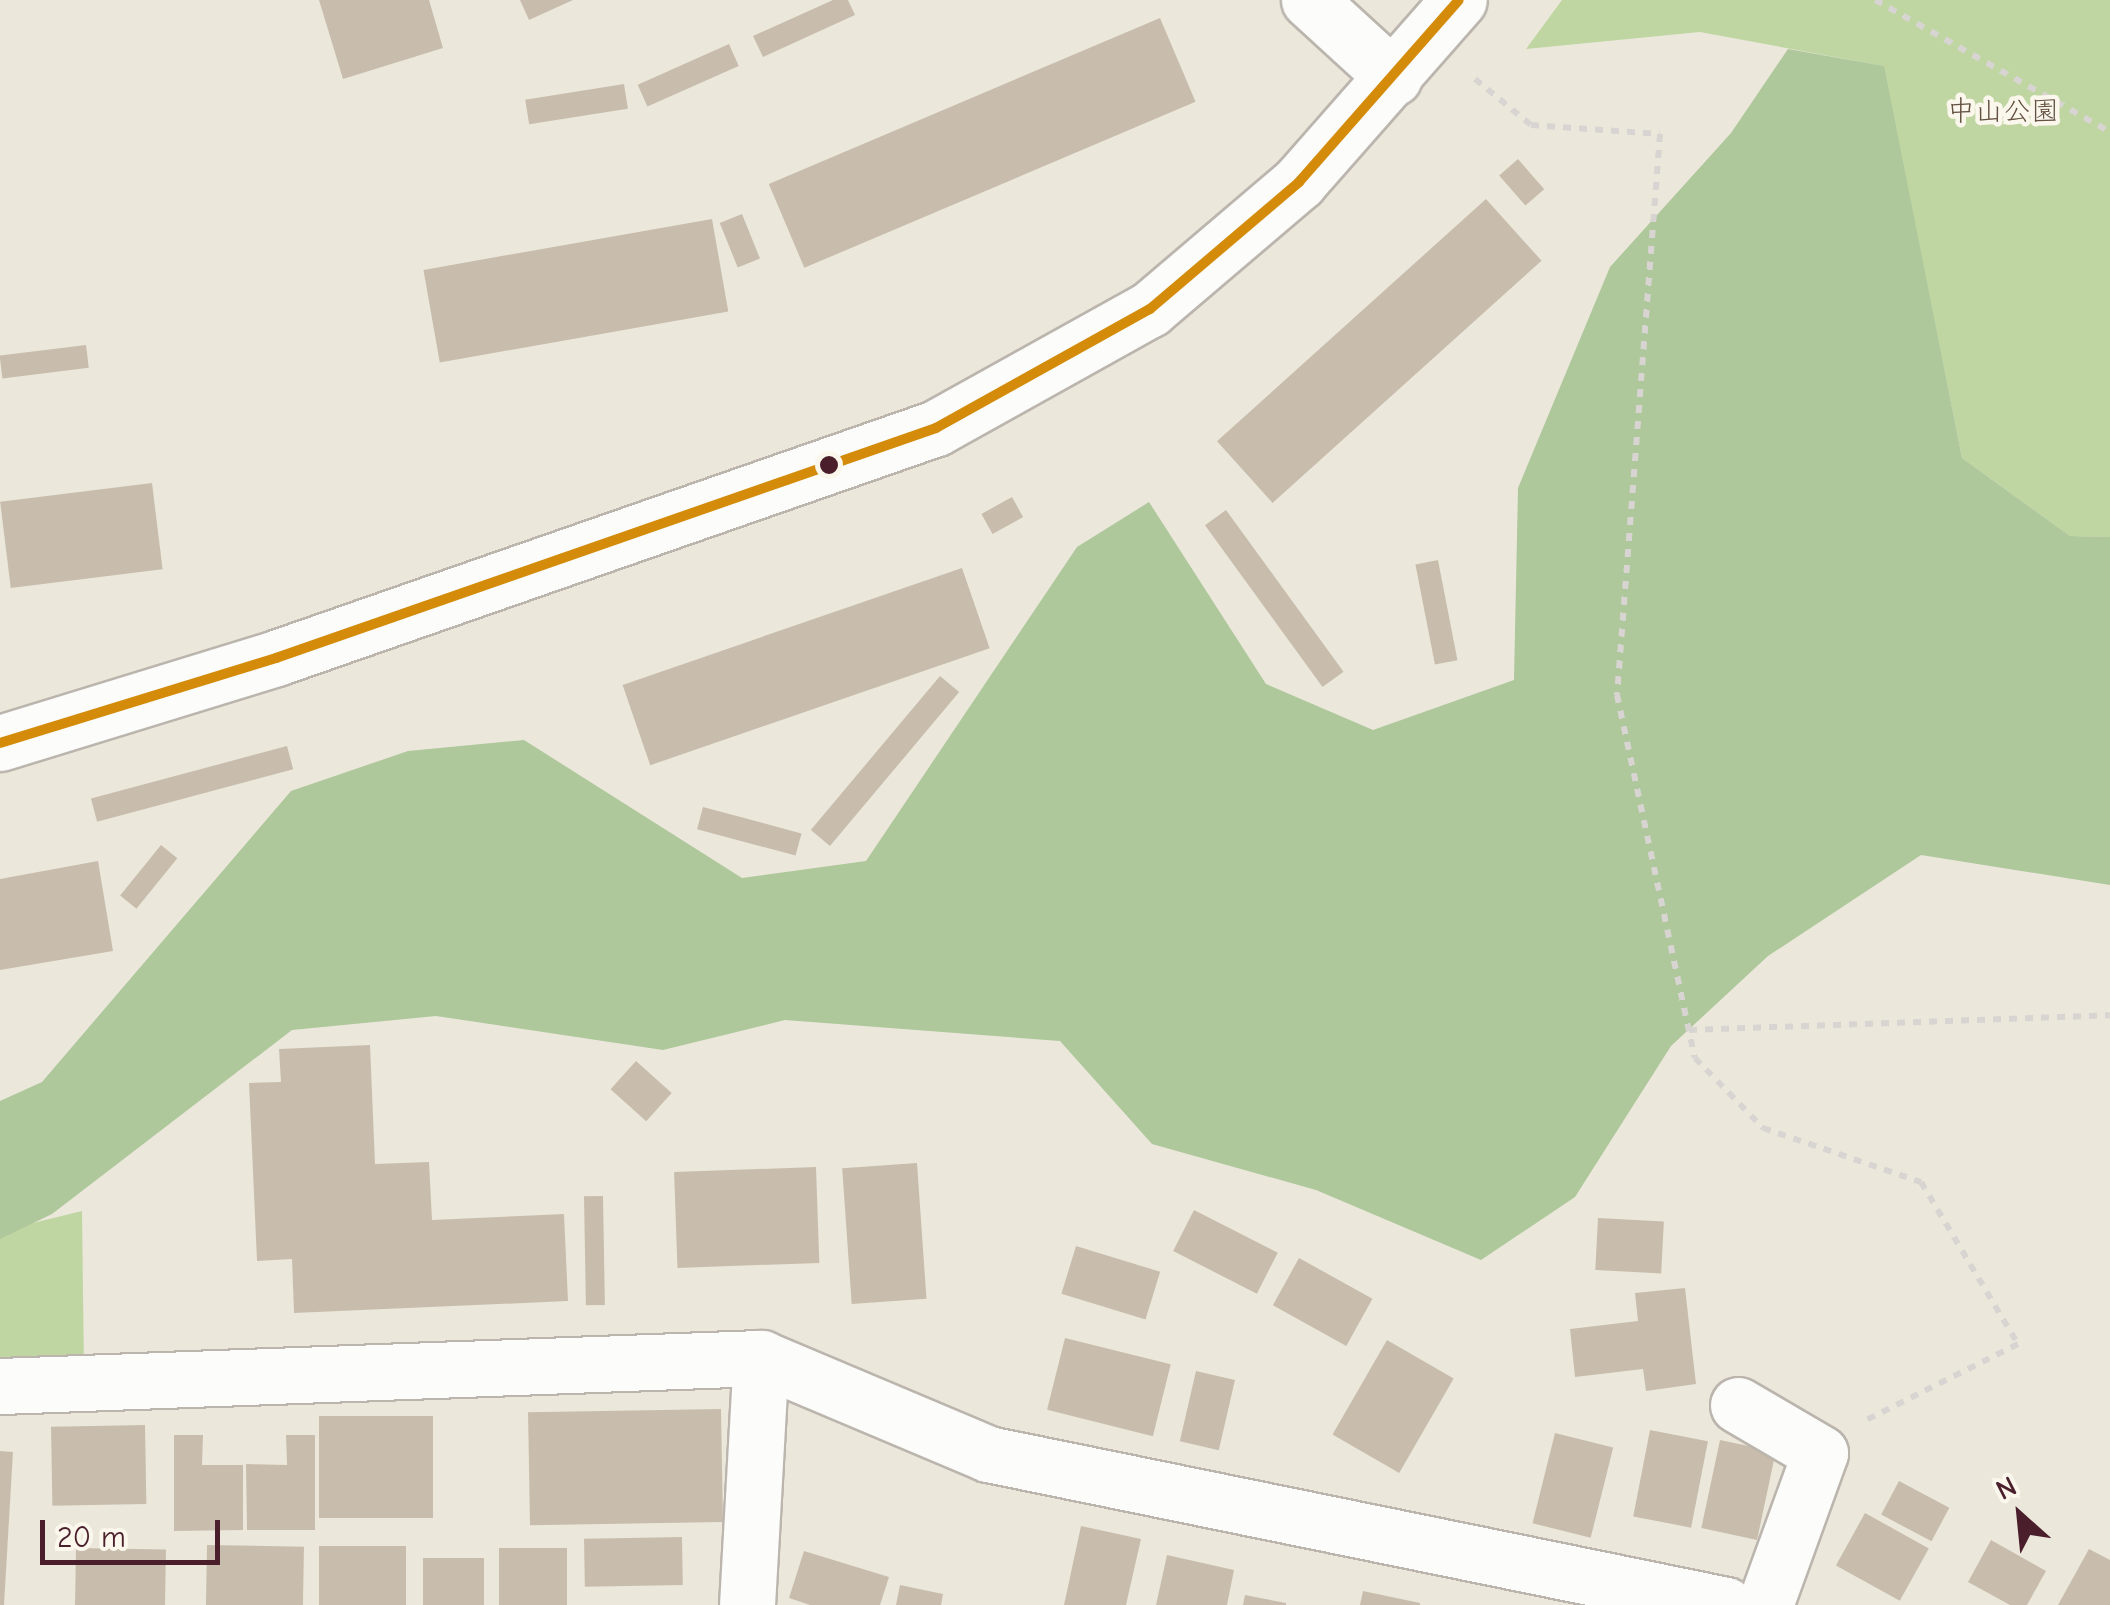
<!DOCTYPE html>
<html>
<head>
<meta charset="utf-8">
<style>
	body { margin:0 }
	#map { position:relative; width:2110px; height:1605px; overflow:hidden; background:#ebe8db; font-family:"Comic Neue","Klee One",sans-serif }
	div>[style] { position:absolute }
	.green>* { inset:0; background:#c0d6a2 }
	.forest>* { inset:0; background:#aec79b }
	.building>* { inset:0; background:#c8bdad; transform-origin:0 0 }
	.path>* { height:6px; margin-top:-3px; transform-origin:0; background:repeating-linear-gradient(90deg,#d7d4d2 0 8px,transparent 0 16px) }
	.roads { filter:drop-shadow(2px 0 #bbb5ae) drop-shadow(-2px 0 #bbb5ae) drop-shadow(0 2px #bbb5ae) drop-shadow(0 -2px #bbb5ae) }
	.minor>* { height:55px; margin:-27.5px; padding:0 27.5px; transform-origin:27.5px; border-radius:27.5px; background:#fcfcfa }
	.bus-1>* { height:10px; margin:-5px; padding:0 5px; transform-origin:5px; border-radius:5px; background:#d48b09 }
	.dots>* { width:28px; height:28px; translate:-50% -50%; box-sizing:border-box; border:5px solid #fbf7ec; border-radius:50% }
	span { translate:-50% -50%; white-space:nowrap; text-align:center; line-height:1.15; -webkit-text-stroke:9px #fbf7ec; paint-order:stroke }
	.park-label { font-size:28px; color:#635141 }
	.north { position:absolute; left:1970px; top:1465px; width:100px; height:100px; -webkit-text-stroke:8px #fbf7ec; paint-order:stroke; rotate:333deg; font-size:28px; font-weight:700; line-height:40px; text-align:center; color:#4a1f2b }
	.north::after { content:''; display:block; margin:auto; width:35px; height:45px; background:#4a1f2b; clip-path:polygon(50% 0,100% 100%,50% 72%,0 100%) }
	.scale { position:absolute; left:40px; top:1520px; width:180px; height:45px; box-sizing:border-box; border:5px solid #4a1f2b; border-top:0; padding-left:12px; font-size:30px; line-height:35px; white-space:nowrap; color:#4a1f2b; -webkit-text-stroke:8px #fbf7ec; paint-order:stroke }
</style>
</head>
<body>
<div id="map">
	<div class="green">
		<div style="clip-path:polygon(1562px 0,2110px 0,2110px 537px,2070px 536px,1962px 458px,1883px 66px,1700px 32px,1526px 49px)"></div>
		<div style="clip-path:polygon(82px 1211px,84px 1370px,0 1372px,0 1231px)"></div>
	</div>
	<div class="forest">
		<div style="clip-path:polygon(1788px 49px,1884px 66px,1962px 458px,2070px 536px,2110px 537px,2110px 885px,1921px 855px,1768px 956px,1671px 1046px,1575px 1197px,1481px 1260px,1316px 1190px,1152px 1144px,1060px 1041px,785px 1020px,663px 1050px,436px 1016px,292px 1030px,52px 1214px,0 1239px,0 1101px,42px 1082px,291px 791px,408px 751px,524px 740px,742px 878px,866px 861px,1077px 547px,1149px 502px,1266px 684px,1373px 730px,1514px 680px,1518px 488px,1610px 267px,1731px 133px)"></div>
	</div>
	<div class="building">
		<div style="clip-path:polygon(319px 0,429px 0,443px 48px,343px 79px)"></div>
		<div style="clip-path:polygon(520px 0,573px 0,529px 20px)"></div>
		<div style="clip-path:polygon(833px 0,848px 0,855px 15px,763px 57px,753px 36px)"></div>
		<div style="left:1160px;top:18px;width:91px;height:425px;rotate:67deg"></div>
		<div style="left:729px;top:44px;width:24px;height:100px;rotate:66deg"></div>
		<div style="left:624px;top:84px;width:25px;height:100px;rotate:81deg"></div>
		<div style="left:1518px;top:159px;width:40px;height:25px;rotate:49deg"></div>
		<div style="left:1486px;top:199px;width:83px;height:362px;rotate:48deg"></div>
		<div style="left:742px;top:214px;width:48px;height:24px;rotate:68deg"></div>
		<div style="left:712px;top:219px;width:94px;height:293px;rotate:80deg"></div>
		<div style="left:86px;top:345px;width:23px;height:87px;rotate:83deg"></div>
		<div style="left:152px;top:483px;width:87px;height:153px;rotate:83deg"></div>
		<div style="left:1012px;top:497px;width:23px;height:35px;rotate:61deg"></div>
		<div style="left:1226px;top:510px;width:200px;height:26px;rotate:54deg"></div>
		<div style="left:1438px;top:560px;width:102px;height:23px;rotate:79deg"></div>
		<div style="left:962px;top:568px;width:85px;height:359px;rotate:71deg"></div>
		<div style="left:940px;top:676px;width:25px;height:201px;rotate:40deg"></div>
		<div style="left:287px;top:746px;width:24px;height:203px;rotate:75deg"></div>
		<div style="left:703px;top:807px;width:102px;height:23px;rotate:15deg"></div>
		<div style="left:161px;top:845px;width:21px;height:65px;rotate:39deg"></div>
		<div style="clip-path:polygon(98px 861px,113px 951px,0 970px,0 879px)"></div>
		<div style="clip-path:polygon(370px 1045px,375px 1164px,429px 1162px,432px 1220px,564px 1214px,568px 1301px,294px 1313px,292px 1259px,257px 1261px,249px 1083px,281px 1082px,279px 1049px)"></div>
		<div style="left:636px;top:1061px;width:48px;height:38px;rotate:42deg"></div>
		<div style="left:917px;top:1163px;width:136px;height:75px;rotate:86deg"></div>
		<div style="left:816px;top:1167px;width:96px;height:142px;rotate:88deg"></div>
		<div style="left:603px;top:1196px;width:109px;height:19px;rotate:89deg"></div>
		<div style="left:1194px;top:1210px;width:94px;height:46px;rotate:27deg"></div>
		<div style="left:1598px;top:1218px;width:66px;height:52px;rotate:3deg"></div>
		<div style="left:1076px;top:1246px;width:88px;height:50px;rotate:17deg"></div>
		<div style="left:1299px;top:1258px;width:84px;height:54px;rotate:29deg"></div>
		<div style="clip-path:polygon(1685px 1288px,1696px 1384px,1646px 1391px,1643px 1369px,1575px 1377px,1570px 1329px,1638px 1321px,1635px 1293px)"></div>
		<div style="left:1065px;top:1338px;width:109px;height:74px;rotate:14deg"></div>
		<div style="left:1387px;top:1340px;width:77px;height:109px;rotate:30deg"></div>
		<div style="left:1196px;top:1371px;width:40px;height:72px;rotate:13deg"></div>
		<div style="left:721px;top:1409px;width:113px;height:193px;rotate:89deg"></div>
		<div style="left:433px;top:1416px;width:102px;height:114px;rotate:90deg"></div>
		<div style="left:145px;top:1425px;width:79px;height:94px;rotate:89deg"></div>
		<div style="left:1650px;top:1430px;width:59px;height:88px;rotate:11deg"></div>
		<div style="left:1555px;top:1433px;width:60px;height:93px;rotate:14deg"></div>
		<div style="clip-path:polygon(174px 1435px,203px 1435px,202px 1465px,243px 1465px,243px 1530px,174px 1531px)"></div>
		<div style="clip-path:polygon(286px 1435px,315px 1435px,315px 1530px,247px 1530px,246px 1464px,287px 1465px)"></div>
		<div style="left:1720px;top:1440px;width:57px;height:90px;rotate:12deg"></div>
		<div style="clip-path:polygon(0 1451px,13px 1452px,4px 1605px,0 1605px)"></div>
		<div style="left:1899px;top:1481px;width:57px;height:38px;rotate:28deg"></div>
		<div style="left:1865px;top:1513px;width:73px;height:60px;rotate:29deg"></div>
		<div style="clip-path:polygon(1081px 1526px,1141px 1539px,1126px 1605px,1064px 1605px)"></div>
		<div style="left:682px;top:1537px;width:48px;height:98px;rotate:89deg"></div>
		<div style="clip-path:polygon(1991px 1540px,2046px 1571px,2027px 1605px,2010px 1605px,1968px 1582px)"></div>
		<div style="left:207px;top:1545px;width:97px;height:60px;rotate:1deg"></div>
		<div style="left:406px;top:1546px;width:59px;height:87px;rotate:90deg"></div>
		<div style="left:76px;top:1548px;width:90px;height:57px;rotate:1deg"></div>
		<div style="left:499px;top:1548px;width:68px;height:57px"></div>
		<div style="clip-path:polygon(2089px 1549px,2110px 1560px,2110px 1605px,2058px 1605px)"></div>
		<div style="clip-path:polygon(804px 1551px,889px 1577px,880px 1605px,810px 1605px,789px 1598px)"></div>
		<div style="clip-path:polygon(1167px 1555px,1234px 1570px,1227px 1605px,1156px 1605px)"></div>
		<div style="left:484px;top:1558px;width:47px;height:61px;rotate:90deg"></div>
		<div style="clip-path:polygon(900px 1585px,943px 1594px,941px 1605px,896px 1605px)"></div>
		<div style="clip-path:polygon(1363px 1591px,1420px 1603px,1420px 1605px,1360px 1605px)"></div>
		<div style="clip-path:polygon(1245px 1595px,1286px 1603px,1286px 1605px,1243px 1605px)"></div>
	</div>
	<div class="path">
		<div style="left:1875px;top:0;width:270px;rotate:29.3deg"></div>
		<div style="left:1475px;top:79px;width:72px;rotate:39.4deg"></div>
		<div style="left:1531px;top:125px;width:129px;rotate:4deg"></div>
		<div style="left:1660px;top:134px;width:563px;rotate:94.38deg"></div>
		<div style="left:1617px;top:695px;width:371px;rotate:77.9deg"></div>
		<div style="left:1695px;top:1058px;width:98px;rotate:45.8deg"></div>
		<div style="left:1763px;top:1128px;width:167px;rotate:18.9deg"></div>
		<div style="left:1921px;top:1182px;width:189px;rotate:59.1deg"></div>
		<div style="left:2018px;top:1344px;width:170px;rotate:153.4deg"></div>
		<div style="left:1689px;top:1030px;width:421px;rotate:-2deg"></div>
	</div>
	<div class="roads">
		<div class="minor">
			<div style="left:1309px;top:0;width:115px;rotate:42.5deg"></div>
			<div style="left:0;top:743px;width:289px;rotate:-17.1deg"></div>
			<div style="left:276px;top:658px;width:699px;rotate:-19.21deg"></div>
			<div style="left:936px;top:428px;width:245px;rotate:-29.1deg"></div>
			<div style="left:1150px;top:309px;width:196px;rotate:-40.4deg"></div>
			<div style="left:1299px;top:182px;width:242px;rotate:-48.7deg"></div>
			<div style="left:0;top:1386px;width:762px;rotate:-2.11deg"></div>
			<div style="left:761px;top:1358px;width:246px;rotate:22.9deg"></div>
			<div style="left:988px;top:1454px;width:753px;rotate:11.56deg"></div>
			<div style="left:1738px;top:1405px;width:95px;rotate:30.3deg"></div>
			<div style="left:1820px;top:1453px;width:162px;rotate:109.9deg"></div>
			<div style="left:747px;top:1605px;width:247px;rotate:-86.8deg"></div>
		</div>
	</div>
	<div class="bus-1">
		<div style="left:0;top:743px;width:289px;rotate:-17.1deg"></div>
		<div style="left:276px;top:658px;width:699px;rotate:-19.21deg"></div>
		<div style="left:936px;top:428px;width:245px;rotate:-29.1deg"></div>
		<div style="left:1150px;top:309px;width:196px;rotate:-40.4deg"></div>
		<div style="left:1299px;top:182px;width:242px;rotate:-48.7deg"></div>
	</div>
	<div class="dots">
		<div style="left:829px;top:465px;background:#4a1f2b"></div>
	</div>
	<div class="park-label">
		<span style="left:2003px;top:111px">中山公園</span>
	</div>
	<div class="north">N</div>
	<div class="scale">20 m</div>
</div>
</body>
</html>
